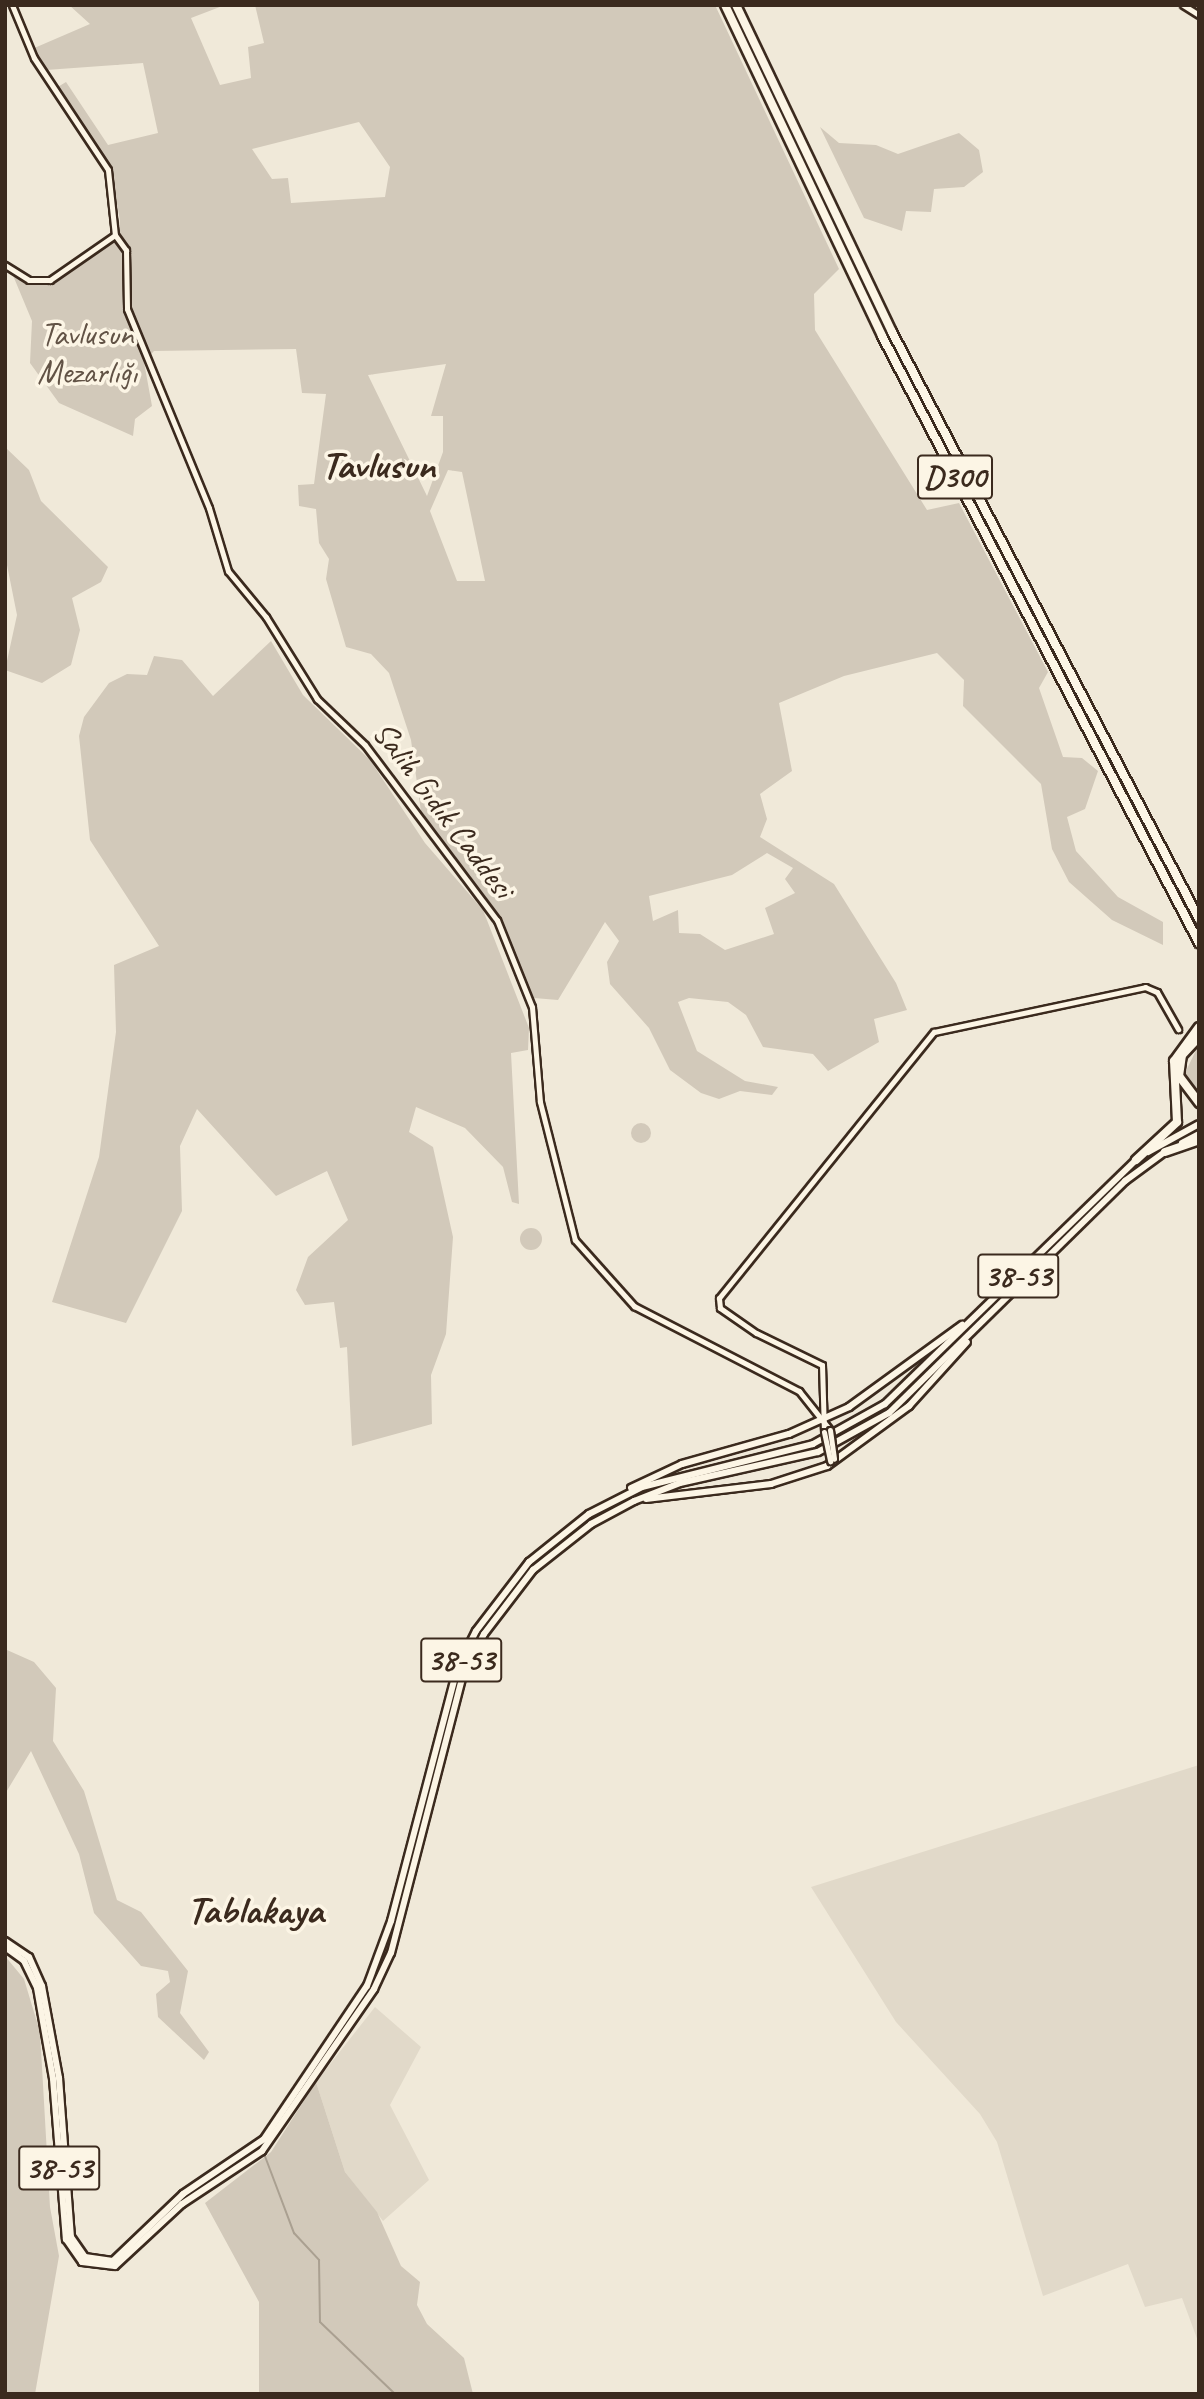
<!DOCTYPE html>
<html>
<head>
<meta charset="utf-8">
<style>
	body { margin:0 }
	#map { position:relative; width:1204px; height:2399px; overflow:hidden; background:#f0e9d9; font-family:Caveat,sans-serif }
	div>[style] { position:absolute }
	.built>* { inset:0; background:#e1d9c9 }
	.green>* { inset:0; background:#d2c9ba }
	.round { border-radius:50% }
	.stream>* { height:2px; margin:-1px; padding:0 1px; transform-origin:1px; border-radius:1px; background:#aaa091 }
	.roads { filter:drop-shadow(2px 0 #3b2a1e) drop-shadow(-2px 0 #3b2a1e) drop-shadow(0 2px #3b2a1e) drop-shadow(0 -2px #3b2a1e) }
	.minor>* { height:5px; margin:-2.5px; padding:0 2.5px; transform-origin:2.5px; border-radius:2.5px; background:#fcf5e5 }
	.major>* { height:6px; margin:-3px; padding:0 3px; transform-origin:3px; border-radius:3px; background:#fcf5e5 }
	.highway>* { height:8px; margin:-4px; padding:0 4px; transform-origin:4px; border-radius:4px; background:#fcf5e5 }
	.bridges { filter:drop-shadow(2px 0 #3b2a1e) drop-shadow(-2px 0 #3b2a1e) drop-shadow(0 2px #3b2a1e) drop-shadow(0 -2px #3b2a1e) }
	.minor-bridge>* { height:5px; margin:-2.5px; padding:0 2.5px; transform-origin:2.5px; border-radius:2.5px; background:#fcf5e5 }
	span { translate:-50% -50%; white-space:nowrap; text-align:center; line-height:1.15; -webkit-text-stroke:7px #fcf5e5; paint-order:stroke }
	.shield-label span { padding:2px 5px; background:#fcf5e5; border:2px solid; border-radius:5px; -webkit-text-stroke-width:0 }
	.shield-label { font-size:32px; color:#3b2a1e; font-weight:700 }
	.park-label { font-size:33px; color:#615245 }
	.street-label { font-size:33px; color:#3b2a1e }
	.district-label { font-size:40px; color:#3b2a1e; font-weight:700 }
	.frame { position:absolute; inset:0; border:7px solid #3b2a1e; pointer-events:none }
</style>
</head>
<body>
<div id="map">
	<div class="built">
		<div style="clip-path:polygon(1199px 1765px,1199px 2344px,1182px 2298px,1145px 2307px,1128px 2264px,1043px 2296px,997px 2142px,980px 2114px,896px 2022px,811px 1887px)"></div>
		<div style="clip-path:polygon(375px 2007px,421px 2047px,390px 2105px,429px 2180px,383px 2221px,345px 2172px,316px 2082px)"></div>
	</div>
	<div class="green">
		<div style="clip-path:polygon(evenodd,69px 5px,225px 5px,191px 18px,220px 85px,251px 78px,248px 47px,264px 43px,255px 5px,715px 5px,839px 269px,814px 294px,815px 330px,927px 510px,959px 503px,1048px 672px,1039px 688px,1063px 757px,1082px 758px,1098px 771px,1085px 809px,1067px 817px,1076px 851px,1118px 897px,1163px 922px,1163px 945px,1112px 920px,1069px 882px,1052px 849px,1041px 784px,963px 706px,964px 680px,937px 653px,844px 676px,779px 703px,792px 771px,760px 794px,767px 819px,760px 837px,834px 884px,896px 983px,907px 1010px,874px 1019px,879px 1042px,828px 1071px,813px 1054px,763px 1047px,746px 1015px,728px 1002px,689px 998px,678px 1002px,697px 1051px,745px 1081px,778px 1087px,772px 1095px,740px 1091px,719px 1099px,701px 1093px,670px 1070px,649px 1028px,610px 984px,607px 962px,619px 941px,605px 922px,558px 1000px,534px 998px,492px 905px,422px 819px,411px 740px,389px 673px,371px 654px,346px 647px,326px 579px,329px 559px,319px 543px,316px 509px,299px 506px,298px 485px,314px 484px,326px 394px,302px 393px,296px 349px,154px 351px,144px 362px,152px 406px,135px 419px,133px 436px,59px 403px,30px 363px,32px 321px,12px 273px,30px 283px,53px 281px,116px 238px,120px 221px,111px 169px,56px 88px,66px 82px,108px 145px,158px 133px,143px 63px,46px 70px,32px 49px,90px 24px,69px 5px,359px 122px,390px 167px,385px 197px,291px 203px,288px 178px,272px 179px,252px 149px,359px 122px,69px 5px,446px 364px,431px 416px,443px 416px,443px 452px,427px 496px,368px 375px,446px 364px,69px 5px,448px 470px,462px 472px,485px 581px,457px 581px,430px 511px,448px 470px,69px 5px,767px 853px,793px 868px,785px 879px,795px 893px,765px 908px,774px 934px,725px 950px,700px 934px,679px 933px,678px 910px,653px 921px,649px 896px,732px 875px,767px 853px)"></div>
		<div style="clip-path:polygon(820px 127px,839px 143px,876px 145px,898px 154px,959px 133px,979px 150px,983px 172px,964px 187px,934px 189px,931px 212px,906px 211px,902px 231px,864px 218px)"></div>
		<div style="clip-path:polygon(5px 447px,29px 470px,41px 501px,108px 567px,101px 582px,72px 598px,80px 630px,71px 665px,42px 683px,5px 670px,17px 615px,5px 555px)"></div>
		<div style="clip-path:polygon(271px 641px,303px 695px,370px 760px,425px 843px,483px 910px,529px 1028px,528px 1050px,511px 1053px,519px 1204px,512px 1202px,503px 1167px,465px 1128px,416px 1107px,409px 1132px,433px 1147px,453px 1237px,446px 1334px,431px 1375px,432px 1424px,352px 1446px,347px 1347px,340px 1348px,334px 1302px,305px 1305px,296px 1290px,308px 1257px,348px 1220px,327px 1171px,276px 1196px,197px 1109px,180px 1146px,182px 1211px,126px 1323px,52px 1302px,99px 1157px,116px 1032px,114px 965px,159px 946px,90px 840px,79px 736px,84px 717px,109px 683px,127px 674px,147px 675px,154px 656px,182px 660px,213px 696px)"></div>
		<div style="clip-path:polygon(1199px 1044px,1199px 1098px,1185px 1073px)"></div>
		<div class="round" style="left:631px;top:1123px;width:20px;height:20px"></div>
		<div class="round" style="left:520px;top:1228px;width:22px;height:22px"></div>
		<div style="clip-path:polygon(5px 1627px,7px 1650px,34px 1662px,56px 1688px,53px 1741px,84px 1791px,117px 1900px,141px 1912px,188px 1971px,180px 2013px,209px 2052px,204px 2060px,158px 2017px,156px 1994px,170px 1982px,168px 1971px,141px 1966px,94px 1913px,79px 1854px,31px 1751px,5px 1794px)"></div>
		<div style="clip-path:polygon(5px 1956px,24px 1979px,40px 2032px,50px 2207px,59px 2256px,35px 2394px,5px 2394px)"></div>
		<div style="clip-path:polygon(316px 2082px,345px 2172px,377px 2212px,401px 2266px,420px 2282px,417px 2305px,427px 2324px,464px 2358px,473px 2394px,259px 2394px,259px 2302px,205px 2203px,271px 2152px)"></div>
	</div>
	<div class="stream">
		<div style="left:263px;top:2151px;width:88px;rotate:69.3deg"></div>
		<div style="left:294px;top:2233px;width:37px;rotate:47deg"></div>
		<div style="left:319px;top:2260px;width:62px;rotate:89.1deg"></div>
		<div style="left:320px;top:2322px;width:104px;rotate:43.8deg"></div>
	</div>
	<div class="roads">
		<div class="minor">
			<div style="left:12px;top:5px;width:57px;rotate:67.5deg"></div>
			<div style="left:34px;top:58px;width:134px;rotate:56.5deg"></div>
			<div style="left:108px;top:170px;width:65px;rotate:83.9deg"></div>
			<div style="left:1183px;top:5px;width:19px;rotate:32deg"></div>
			<div style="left:115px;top:235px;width:19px;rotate:54deg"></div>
			<div style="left:126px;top:250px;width:59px;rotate:89deg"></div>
			<div style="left:127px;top:309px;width:215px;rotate:67.6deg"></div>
			<div style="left:209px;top:508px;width:66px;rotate:73.2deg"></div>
			<div style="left:228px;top:571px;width:60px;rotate:50.4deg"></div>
			<div style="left:266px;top:617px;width:97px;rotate:58.1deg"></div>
			<div style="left:317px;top:699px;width:66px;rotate:43.8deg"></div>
			<div style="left:365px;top:745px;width:219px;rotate:53deg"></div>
			<div style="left:497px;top:920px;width:94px;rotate:68.1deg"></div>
			<div style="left:532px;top:1007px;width:95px;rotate:85.2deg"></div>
			<div style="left:540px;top:1102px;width:142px;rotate:75.8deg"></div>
			<div style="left:575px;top:1240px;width:89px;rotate:48.2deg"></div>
			<div style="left:634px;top:1306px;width:186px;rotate:27.3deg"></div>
			<div style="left:799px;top:1391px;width:50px;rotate:51.5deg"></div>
			<div style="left:5px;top:265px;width:28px;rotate:32deg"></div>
			<div style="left:29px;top:280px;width:21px"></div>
			<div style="left:50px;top:280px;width:79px;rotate:-34.7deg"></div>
			<div style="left:824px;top:1432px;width:67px;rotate:-91.7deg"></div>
			<div style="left:822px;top:1365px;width:73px;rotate:-154.1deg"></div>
			<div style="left:756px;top:1333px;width:44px;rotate:-145.2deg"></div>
			<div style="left:720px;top:1308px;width:10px;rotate:-96deg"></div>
			<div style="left:719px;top:1298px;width:342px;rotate:-51.1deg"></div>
			<div style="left:934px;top:1032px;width:216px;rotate:-12deg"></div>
			<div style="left:1145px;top:987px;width:13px;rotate:23deg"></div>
			<div style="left:1157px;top:992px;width:43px;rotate:60.4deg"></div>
		</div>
		<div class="major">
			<div style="left:1182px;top:1143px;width:19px;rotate:-28deg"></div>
			<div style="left:1148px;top:1152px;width:58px;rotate:-28.8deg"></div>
			<div style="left:631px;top:1488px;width:56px;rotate:-25.2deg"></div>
			<div style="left:682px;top:1464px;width:111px;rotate:-15.7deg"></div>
			<div style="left:789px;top:1434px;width:66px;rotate:-24.2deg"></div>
			<div style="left:849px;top:1407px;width:140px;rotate:-36deg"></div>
			<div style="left:646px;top:1499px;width:126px;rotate:-6.8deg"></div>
			<div style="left:771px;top:1484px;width:59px;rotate:-17.8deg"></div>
			<div style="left:827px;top:1466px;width:102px;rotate:-36.2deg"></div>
			<div style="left:909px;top:1406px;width:86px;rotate:-47.8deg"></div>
			<div style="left:5px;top:1941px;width:29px;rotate:34deg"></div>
			<div style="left:29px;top:1957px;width:32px;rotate:66deg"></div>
			<div style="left:42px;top:1986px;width:94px;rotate:79.5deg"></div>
			<div style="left:59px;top:2078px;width:159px;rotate:85.7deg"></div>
			<div style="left:71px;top:2237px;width:24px;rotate:55deg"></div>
			<div style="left:85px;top:2257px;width:28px;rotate:8deg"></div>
			<div style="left:113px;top:2261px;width:97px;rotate:-43.7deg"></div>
			<div style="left:183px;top:2194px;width:98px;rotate:-34.2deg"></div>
			<div style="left:264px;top:2139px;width:184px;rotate:-56.1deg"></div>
			<div style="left:367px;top:1986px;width:69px;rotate:-69.7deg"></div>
			<div style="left:391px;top:1921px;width:260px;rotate:-75.3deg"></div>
			<div style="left:457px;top:1669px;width:42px;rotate:-63.4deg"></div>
			<div style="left:476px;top:1631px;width:87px;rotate:-52.5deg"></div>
			<div style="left:529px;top:1562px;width:77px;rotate:-38.7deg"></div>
			<div style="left:589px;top:1514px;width:59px;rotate:-27deg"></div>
			<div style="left:642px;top:1487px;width:176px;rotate:-14.1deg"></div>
			<div style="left:813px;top:1444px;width:82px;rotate:-29.1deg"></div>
			<div style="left:885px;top:1404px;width:354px;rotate:-44.2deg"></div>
			<div style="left:5px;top:1947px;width:24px;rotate:36deg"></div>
			<div style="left:24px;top:1961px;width:30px;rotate:64deg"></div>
			<div style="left:37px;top:1988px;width:92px;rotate:80deg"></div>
			<div style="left:53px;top:2079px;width:161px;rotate:85.4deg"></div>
			<div style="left:66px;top:2239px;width:28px;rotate:55deg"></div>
			<div style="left:82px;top:2262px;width:33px;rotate:7deg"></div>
			<div style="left:115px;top:2266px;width:91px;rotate:-42.8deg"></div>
			<div style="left:182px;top:2204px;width:96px;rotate:-33.5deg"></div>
			<div style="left:262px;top:2151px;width:197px;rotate:-55.3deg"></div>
			<div style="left:374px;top:1989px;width:40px;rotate:-65deg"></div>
			<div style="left:391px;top:1953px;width:287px;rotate:-75.5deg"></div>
			<div style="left:463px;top:1675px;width:46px;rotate:-62.9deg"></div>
			<div style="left:484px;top:1634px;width:81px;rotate:-52.6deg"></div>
			<div style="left:533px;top:1570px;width:74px;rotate:-38.4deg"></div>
			<div style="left:591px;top:1524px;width:49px;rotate:-28.1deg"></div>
			<div style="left:634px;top:1501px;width:49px;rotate:-21.4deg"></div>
			<div style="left:680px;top:1483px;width:141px;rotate:-12.7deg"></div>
			<div style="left:818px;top:1452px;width:81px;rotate:-28.8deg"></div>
			<div style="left:889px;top:1413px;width:331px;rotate:-44.5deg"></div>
			<div style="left:1125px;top:1181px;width:51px;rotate:-36.2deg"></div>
		</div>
		<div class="highway">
			<div style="left:725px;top:5px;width:366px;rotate:64.6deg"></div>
			<div style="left:882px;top:336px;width:685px;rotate:62.42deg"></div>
			<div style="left:736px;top:5px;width:362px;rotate:64.5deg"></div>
			<div style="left:892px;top:332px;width:662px;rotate:62.39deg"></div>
			<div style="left:1199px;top:1037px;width:25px;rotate:133deg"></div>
			<div style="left:1182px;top:1055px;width:21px;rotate:98deg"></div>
			<div style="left:1179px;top:1076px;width:34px;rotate:53deg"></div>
			<div style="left:1165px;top:1152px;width:36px;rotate:-19deg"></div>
			<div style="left:1136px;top:1160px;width:56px;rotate:-42.8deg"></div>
			<div style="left:1177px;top:1122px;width:61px;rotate:-92.8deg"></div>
			<div style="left:1174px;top:1061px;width:42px;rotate:-53.7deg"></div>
		</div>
	</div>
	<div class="bridges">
		<div class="minor-bridge">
			<div style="left:830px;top:1430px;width:29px;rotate:82deg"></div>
			<div style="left:824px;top:1432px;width:30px;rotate:78deg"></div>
		</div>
	</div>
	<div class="shield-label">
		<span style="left:955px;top:477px">D300</span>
		<span style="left:1018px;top:1276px">38-53</span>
		<span style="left:461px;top:1660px">38-53</span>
		<span style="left:59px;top:2168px">38-53</span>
	</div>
	<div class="park-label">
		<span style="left:87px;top:354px">Tavlusun<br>Mezarlığı</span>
	</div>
	<div class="street-label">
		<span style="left:443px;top:810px;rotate:53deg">Salih Gıdık Caddesi</span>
	</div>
	<div class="district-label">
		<span style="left:378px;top:465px">Tavlusun</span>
		<span style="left:255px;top:1910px">Tablakaya</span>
	</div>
	<div class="frame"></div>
</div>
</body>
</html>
